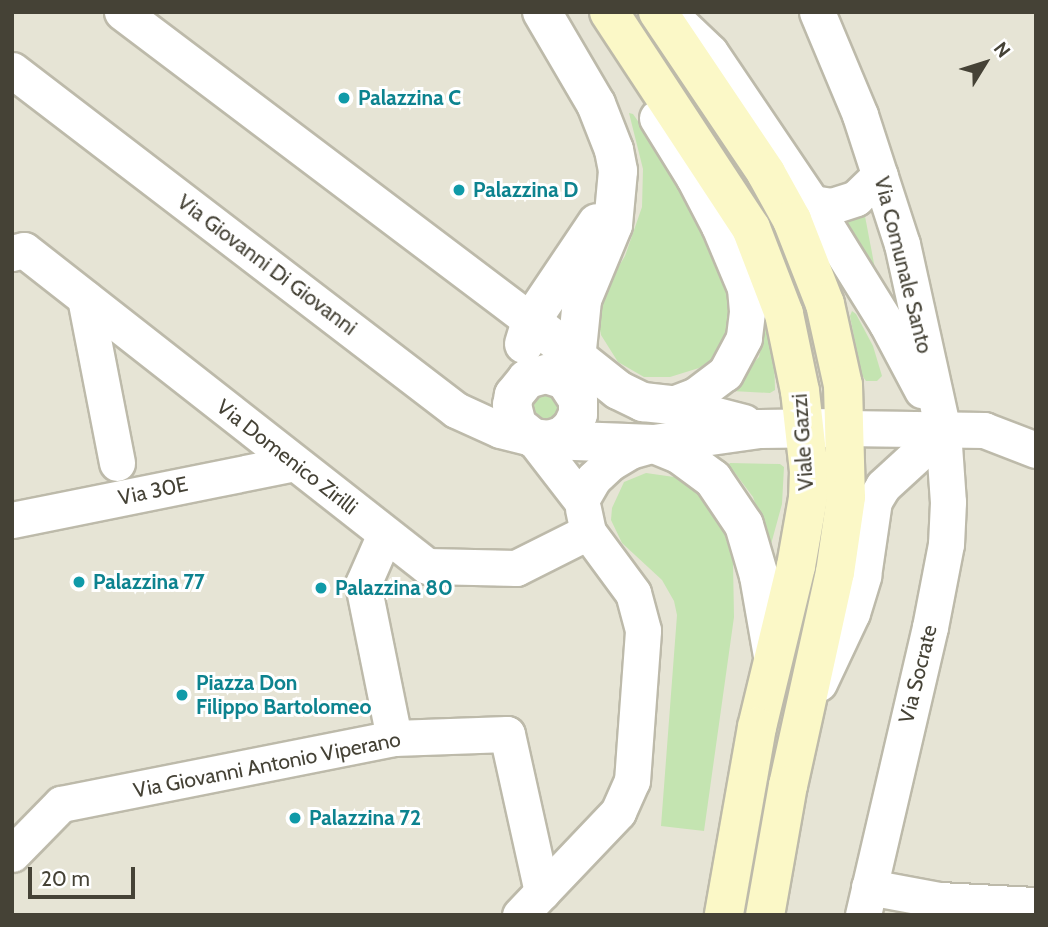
<!DOCTYPE html>
<html>
<head>
<meta charset="utf-8">
<style>
	body { margin:0 }
	#map { position:relative; width:1048px; height:927px; overflow:hidden; background:#f2f1e6; font-family:Cabin,sans-serif }
	div>[style] { position:absolute }
	.residential>* { inset:0; background:#e6e4d5; transform-origin:0 0 }
	.green>* { inset:0; background:#c4e4b1 }
	.roads { filter:drop-shadow(2px 0 #bdbaaa) drop-shadow(-2px 0 #bdbaaa) drop-shadow(0 2px #bdbaaa) drop-shadow(0 -2px #bdbaaa) }
	.minor>* { height:35px; margin:-17.5px; padding:0 17.5px; transform-origin:17.5px; border-radius:17.5px; background:#fff }
	.tertiary>* { height:38px; margin:-19px; padding:0 19px; transform-origin:19px; border-radius:19px; background:#fff }
	.secondary>* { height:38px; margin:-19px; padding:0 19px; transform-origin:19px; border-radius:19px; background:#fbf8c7 }
	.dots>* { width:19px; height:19px; translate:-50% -50%; box-sizing:border-box; border:4px solid #fff; border-radius:50% }
	span { translate:-50% -50%; white-space:nowrap; text-align:center; line-height:1.15; -webkit-text-stroke:6px #fff; paint-order:stroke }
	.culture-label { font-size:21px; color:#0d838f; font-weight:700 }
	.left { translate:0 -50%; text-align:left }
	.street-label { font-size:21px; color:#454236 }
	.frame { position:absolute; inset:0; border:14px solid #454236; pointer-events:none }
	.north { position:absolute; left:950px; top:28px; width:70px; height:70px; -webkit-text-stroke:5px #fff; paint-order:stroke; rotate:52deg; font-size:19px; font-weight:700; line-height:28px; text-align:center; color:#454236 }
	.north::after { content:''; display:block; margin:auto; width:24px; height:32px; background:#454236; clip-path:polygon(50% 0,100% 100%,50% 72%,0 100%) }
	.scale { position:absolute; left:28px; top:867px; width:107px; height:32px; box-sizing:border-box; border:4px solid #454236; border-top:0; padding-left:9px; font-size:21px; line-height:24px; white-space:nowrap; color:#454236; -webkit-text-stroke:5px #fff; paint-order:stroke }
</style>
</head>
<body>
<div id="map">
	<div class="residential">
		<div style="left:12px;top:12px;width:1024px;height:903px"></div>
	</div>
	<div class="green">
		<div style="clip-path:polygon(629px 113px,633px 114px,683px 186px,723px 260px,735px 319px,718px 355px,699px 368px,670px 377px,644px 377px,618px 362px,601px 335px,598px 320px,605px 289px,625px 256px,642px 207px,643px 169px)"></div>
		<div style="clip-path:polygon(864px 211px,880px 295px,838px 221px)"></div>
		<div style="clip-path:polygon(852px 311px,856px 314px,873px 346px,882px 376px,877px 381px,866px 381px,861px 374px,850px 316px)"></div>
		<div style="clip-path:polygon(765px 329px,769px 331px,774px 354px,775px 390px,770px 393px,732px 391px,730px 386px,759px 357px)"></div>
		<div style="clip-path:polygon(552px 390px,563px 416px,538px 426px,527px 401px,531px 395px)"></div>
		<div style="clip-path:polygon(730px 463px,780px 464px,784px 467px,782px 504px,770px 548px,753px 497px,735px 473px,726px 468px)"></div>
		<div style="clip-path:polygon(646px 473px,681px 478px,703px 495px,723px 529px,733px 562px,734px 617px,704px 831px,661px 826px,677px 615px,674px 601px,662px 580px,622px 543px,611px 520px,612px 508px,624px 482px)"></div>
	</div>
	<div class="roads">
		<div class="minor">
			<div style="left:122px;top:12px;width:513px;rotate:37.07deg"></div>
			<div style="left:817px;top:12px;width:112px;rotate:67.3deg"></div>
			<div style="left:860px;top:115px;width:136px;rotate:72deg"></div>
			<div style="left:902px;top:244px;width:191px;rotate:77.6deg"></div>
			<div style="left:943px;top:431px;width:71px;rotate:86deg"></div>
			<div style="left:948px;top:502px;width:42px;rotate:92.7deg"></div>
			<div style="left:946px;top:544px;width:85px;rotate:100.9deg"></div>
			<div style="left:930px;top:627px;width:296px;rotate:103.1deg"></div>
			<div style="left:670px;top:14px;width:55px;rotate:43.5deg"></div>
			<div style="left:710px;top:52px;width:182px;rotate:56deg"></div>
			<div style="left:812px;top:203px;width:142px;rotate:58.2deg"></div>
			<div style="left:887px;top:324px;width:75px;rotate:62.1deg"></div>
			<div style="left:12px;top:70px;width:559px;rotate:37.44deg"></div>
			<div style="left:456px;top:410px;width:48px;rotate:24.4deg"></div>
			<div style="left:500px;top:430px;width:34px;rotate:14deg"></div>
			<div style="left:533px;top:438px;width:78px;rotate:52.3deg"></div>
			<div style="left:657px;top:118px;width:70px;rotate:58.3deg"></div>
			<div style="left:694px;top:178px;width:54px;rotate:62.5deg"></div>
			<div style="left:719px;top:226px;width:67px;rotate:67.2deg"></div>
			<div style="left:745px;top:288px;width:24px;rotate:85deg"></div>
			<div style="left:747px;top:312px;width:26px;rotate:97deg"></div>
			<div style="left:744px;top:338px;width:40px;rotate:118deg"></div>
			<div style="left:725px;top:373px;width:36px;rotate:143deg"></div>
			<div style="left:696px;top:395px;width:28px;rotate:159deg"></div>
			<div style="left:812px;top:203px;width:20px;rotate:9deg"></div>
			<div style="left:832px;top:206px;width:25px;rotate:-18deg"></div>
			<div style="left:856px;top:198px;width:33px;rotate:-44deg"></div>
			<div style="left:12px;top:253px;width:12px;rotate:-14deg"></div>
			<div style="left:24px;top:250px;width:512px;rotate:38.1deg"></div>
			<div style="left:427px;top:566px;width:89px;rotate:1.3deg"></div>
			<div style="left:516px;top:568px;width:80px;rotate:-26.6deg"></div>
			<div style="left:85px;top:298px;width:168px;rotate:79deg"></div>
			<div style="left:845px;top:428px;width:139px;rotate:0.8deg"></div>
			<div style="left:984px;top:430px;width:56px;rotate:21deg"></div>
			<div style="left:581px;top:500px;width:24px;rotate:-60deg"></div>
			<div style="left:593px;top:479px;width:23px;rotate:-43deg"></div>
			<div style="left:610px;top:463px;width:23px;rotate:-31deg"></div>
			<div style="left:630px;top:451px;width:25px;rotate:-16deg"></div>
			<div style="left:12px;top:520px;width:288px;rotate:-11.4deg"></div>
			<div style="left:385px;top:534px;width:55px;rotate:113.7deg"></div>
			<div style="left:363px;top:584px;width:157px;rotate:78.6deg"></div>
			<div style="left:819px;top:683px;width:77px;rotate:-64.8deg"></div>
			<div style="left:852px;top:613px;width:39px;rotate:-73deg"></div>
			<div style="left:863px;top:576px;width:76px;rotate:-81.7deg"></div>
			<div style="left:874px;top:501px;width:17px;rotate:-59deg"></div>
			<div style="left:883px;top:486px;width:81px;rotate:-42.5deg"></div>
			<div style="left:12px;top:854px;width:70px;rotate:-45.6deg"></div>
			<div style="left:61px;top:804px;width:339px;rotate:-11.2deg"></div>
			<div style="left:394px;top:738px;width:113px;rotate:-2deg"></div>
			<div style="left:507px;top:734px;width:162px;rotate:77.5deg"></div>
			<div style="left:869px;top:887px;width:71px;rotate:10.5deg"></div>
			<div style="left:939px;top:900px;width:23px;rotate:40deg"></div>
			<div style="left:939px;top:900px;width:97px;rotate:3deg"></div>
			<div style="left:520px;top:915px;width:142px;rotate:-46.4deg"></div>
			<div style="left:618px;top:812px;width:34px;rotate:-66deg"></div>
			<div style="left:632px;top:781px;width:151px;rotate:-85.8deg"></div>
			<div style="left:643px;top:630px;width:38px;rotate:-105deg"></div>
			<div style="left:633px;top:593px;width:76px;rotate:-126.4deg"></div>
			<div style="left:588px;top:532px;width:24px;rotate:-102deg"></div>
		</div>
		<div class="tertiary">
			<div style="left:542px;top:12px;width:107px;rotate:59.6deg"></div>
			<div style="left:596px;top:104px;width:49px;rotate:68.6deg"></div>
			<div style="left:614px;top:150px;width:21px;rotate:79deg"></div>
			<div style="left:618px;top:171px;width:54px;rotate:95.3deg"></div>
			<div style="left:613px;top:225px;width:81px;rotate:112.5deg"></div>
			<div style="left:582px;top:300px;width:88px;rotate:95.8deg"></div>
			<div style="left:531px;top:321px;width:111px;rotate:38.4deg"></div>
			<div style="left:618px;top:390px;width:28px;rotate:26deg"></div>
			<div style="left:643px;top:402px;width:27px;rotate:6deg"></div>
			<div style="left:670px;top:405px;width:76px;rotate:14.4deg"></div>
			<div style="left:524px;top:344px;width:24px;rotate:-73deg"></div>
			<div style="left:531px;top:321px;width:118px;rotate:-56deg"></div>
			<div style="left:549px;top:440px;width:14px;rotate:-17deg"></div>
			<div style="left:562px;top:436px;width:13px;rotate:-42deg"></div>
			<div style="left:572px;top:427px;width:14px;rotate:-65deg"></div>
			<div style="left:578px;top:414px;width:14px;rotate:-90deg"></div>
			<div style="left:578px;top:400px;width:24px;rotate:-123deg"></div>
			<div style="left:565px;top:380px;width:20px;rotate:-162deg"></div>
			<div style="left:546px;top:374px;width:20px;rotate:165deg"></div>
			<div style="left:527px;top:379px;width:21px;rotate:129deg"></div>
			<div style="left:514px;top:395px;width:10px;rotate:101deg"></div>
			<div style="left:512px;top:405px;width:21px;rotate:76deg"></div>
			<div style="left:517px;top:425px;width:21px;rotate:39deg"></div>
			<div style="left:533px;top:438px;width:16px;rotate:7deg"></div>
			<div style="left:549px;top:440px;width:105px;rotate:2.2deg"></div>
			<div style="left:654px;top:444px;width:107px;rotate:-8.1deg"></div>
			<div style="left:760px;top:429px;width:77px;rotate:-0.7deg"></div>
			<div style="left:654px;top:444px;width:27px;rotate:22deg"></div>
			<div style="left:679px;top:454px;width:42px;rotate:36.3deg"></div>
			<div style="left:713px;top:479px;width:55px;rotate:56deg"></div>
			<div style="left:744px;top:525px;width:53px;rotate:73.6deg"></div>
			<div style="left:759px;top:576px;width:81px;rotate:80.1deg"></div>
		</div>
		<div class="secondary">
			<div style="left:609px;top:12px;width:258px;rotate:56.7deg"></div>
			<div style="left:751px;top:228px;width:92px;rotate:69deg"></div>
			<div style="left:784px;top:314px;width:79px;rotate:78.3deg"></div>
			<div style="left:800px;top:391px;width:81px;rotate:83.6deg"></div>
			<div style="left:809px;top:471px;width:27px;rotate:92deg"></div>
			<div style="left:808px;top:498px;width:69px;rotate:100deg"></div>
			<div style="left:796px;top:566px;width:166px;rotate:103.6deg"></div>
			<div style="left:757px;top:727px;width:191px;rotate:100deg"></div>
			<div style="left:658px;top:12px;width:194px;rotate:56.1deg"></div>
			<div style="left:766px;top:173px;width:54px;rotate:61deg"></div>
			<div style="left:792px;top:220px;width:90px;rotate:68.6deg"></div>
			<div style="left:825px;top:304px;width:83px;rotate:77.5deg"></div>
			<div style="left:843px;top:385px;width:112px;rotate:88.5deg"></div>
			<div style="left:846px;top:497px;width:76px;rotate:98.3deg"></div>
			<div style="left:835px;top:572px;width:218px;rotate:102.4deg"></div>
			<div style="left:788px;top:785px;width:132px;rotate:100deg"></div>
		</div>
	</div>
	<div class="dots">
		<div style="left:344px;top:98px;background:#0f9aa8"></div>
		<div style="left:459px;top:190px;background:#0f9aa8"></div>
		<div style="left:79px;top:582px;background:#0f9aa8"></div>
		<div style="left:321px;top:588px;background:#0f9aa8"></div>
		<div style="left:182px;top:695px;background:#0f9aa8"></div>
		<div style="left:295px;top:818px;background:#0f9aa8"></div>
	</div>
	<div class="culture-label">
		<span class="left" style="left:358px;top:98px">Palazzina C</span>
		<span class="left" style="left:473px;top:190px">Palazzina D</span>
		<span class="left" style="left:93px;top:582px">Palazzina 77</span>
		<span class="left" style="left:335px;top:588px">Palazzina 80</span>
		<span class="left" style="left:196px;top:695px">Piazza Don<br>Filippo Bartolomeo</span>
		<span class="left" style="left:309px;top:818px">Palazzina 72</span>
	</div>
	<div class="street-label">
		<span style="left:267px;top:265px;rotate:37deg">Via Giovanni Di Giovanni</span>
		<span style="left:903px;top:265px;rotate:76deg">Via Comunale Santo</span>
		<span style="left:803px;top:442px;rotate:-94deg">Viale Gazzi</span>
		<span style="left:287px;top:457px;rotate:38deg">Via Domenico Zirilli</span>
		<span style="left:153px;top:491px;rotate:-12deg">Via 30E</span>
		<span style="left:918px;top:674px;rotate:-76deg">Via Socrate</span>
		<span style="left:267px;top:765px;rotate:-11deg">Via Giovanni Antonio Viperano</span>
	</div>
	<div class="frame"></div>
	<div class="north">N</div>
	<div class="scale">20 m</div>
</div>
</body>
</html>
